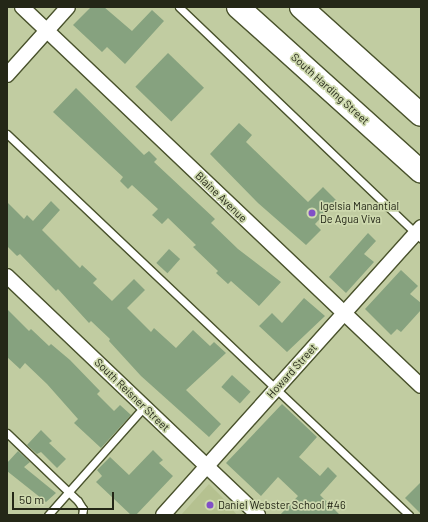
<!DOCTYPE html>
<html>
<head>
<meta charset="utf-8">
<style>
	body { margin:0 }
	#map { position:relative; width:428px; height:522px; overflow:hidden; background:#c1cca1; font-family:Barlow,sans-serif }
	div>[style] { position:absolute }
	.built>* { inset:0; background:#b5c190 }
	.building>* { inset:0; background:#86a27f; transform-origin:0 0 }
	.roads { filter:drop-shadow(1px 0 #4a532d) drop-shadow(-1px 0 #4a532d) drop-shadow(0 1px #4a532d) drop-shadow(0 -1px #4a532d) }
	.lane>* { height:7px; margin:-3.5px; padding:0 3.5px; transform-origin:3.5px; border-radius:3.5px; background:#fff }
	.street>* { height:14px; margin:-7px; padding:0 7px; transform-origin:7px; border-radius:7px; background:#fff }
	.primary>* { height:22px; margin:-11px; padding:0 11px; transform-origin:11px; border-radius:11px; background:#fff }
	.dots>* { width:11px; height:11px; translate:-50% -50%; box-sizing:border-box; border:2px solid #ced9ae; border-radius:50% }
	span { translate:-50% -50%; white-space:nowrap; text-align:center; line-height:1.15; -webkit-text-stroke:3.5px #ced9ae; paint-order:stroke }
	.street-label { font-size:11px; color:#242717 }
	.poi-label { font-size:11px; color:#242717 }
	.left { translate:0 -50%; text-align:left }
	.frame { position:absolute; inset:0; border:8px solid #242717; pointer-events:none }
	.scale { position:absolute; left:12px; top:492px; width:102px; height:18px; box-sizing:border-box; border:2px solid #242717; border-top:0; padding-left:5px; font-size:12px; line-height:14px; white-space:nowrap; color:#242717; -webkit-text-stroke:3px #ced9ae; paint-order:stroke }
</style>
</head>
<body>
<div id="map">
	<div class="built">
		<div style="clip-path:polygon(209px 484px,222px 497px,237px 515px,181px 515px)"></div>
	</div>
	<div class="building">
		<div style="clip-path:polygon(91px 7px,104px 7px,132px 31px,152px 10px,164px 21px,125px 64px,107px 47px,102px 52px,73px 25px)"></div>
		<div style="left:168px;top:53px;width:50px;height:47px;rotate:44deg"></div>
		<div style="clip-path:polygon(76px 88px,144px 155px,149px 151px,157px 159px,154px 162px,215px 219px,211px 223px,238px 249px,281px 282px,259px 306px,231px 281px,228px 284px,216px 273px,218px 271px,193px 247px,196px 245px,168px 218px,162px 224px,152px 215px,158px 209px,132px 185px,128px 189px,120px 181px,123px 177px,53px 112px)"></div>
		<div style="clip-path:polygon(239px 123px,252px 135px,246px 142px,308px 202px,323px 187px,337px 201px,315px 224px,321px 230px,306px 245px,258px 203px,210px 154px)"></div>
		<div style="clip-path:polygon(51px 201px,60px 210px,42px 230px,80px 268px,82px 265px,97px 279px,93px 283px,112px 301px,134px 279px,145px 290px,127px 308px,151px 332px,154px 328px,176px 348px,193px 330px,210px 346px,214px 342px,226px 353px,186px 390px,221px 424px,209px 437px,141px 376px,109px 341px,110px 339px,91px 321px,89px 323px,58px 289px,56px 291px,20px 254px,17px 256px,7px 246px,7px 202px,24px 219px,27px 215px,33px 221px)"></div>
		<div style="clip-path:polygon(368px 233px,376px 241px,364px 254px,374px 262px,346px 293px,329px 277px)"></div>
		<div style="left:169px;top:249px;width:15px;height:19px;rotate:42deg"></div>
		<div style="clip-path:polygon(401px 270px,418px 286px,410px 294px,421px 303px,421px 310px,401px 332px,397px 329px,391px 335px,365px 309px)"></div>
		<div style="clip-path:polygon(304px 298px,325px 316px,287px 352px,259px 326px,272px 313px,282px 323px)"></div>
		<div style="clip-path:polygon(7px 309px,29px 331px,31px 329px,49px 346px,51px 344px,70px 360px,100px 391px,97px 394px,114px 411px,120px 405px,131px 415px,101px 448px,74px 423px,78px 419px,47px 384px,25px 363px,20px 369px,7px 357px)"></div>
		<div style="left:232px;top:375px;width:25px;height:16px;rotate:42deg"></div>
		<div style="clip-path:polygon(282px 404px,317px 437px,299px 457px,320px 476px,328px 467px,337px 476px,320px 495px,340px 515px,280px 515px,298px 496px,278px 477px,261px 496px,226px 463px)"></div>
		<div style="clip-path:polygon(41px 430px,52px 441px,49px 443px,66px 459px,57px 468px,41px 452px,37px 454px,27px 445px)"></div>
		<div style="clip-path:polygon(153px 450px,163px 460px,159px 463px,173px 476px,136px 515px,131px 515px,96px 482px,102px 476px,97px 470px,110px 457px,129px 475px)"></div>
		<div style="clip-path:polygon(18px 451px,30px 462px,24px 467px,56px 493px,46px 502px,7px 471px,7px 463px)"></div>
		<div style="clip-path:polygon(421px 482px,421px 514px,405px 498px)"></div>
	</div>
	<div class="roads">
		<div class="lane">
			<div style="left:179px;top:7px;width:335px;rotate:43.7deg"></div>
			<div style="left:7px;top:134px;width:554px;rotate:43.46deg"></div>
			<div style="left:7px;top:433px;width:98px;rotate:43.8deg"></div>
			<div style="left:78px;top:501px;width:9px;rotate:58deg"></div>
			<div style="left:83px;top:509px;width:6px;rotate:99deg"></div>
			<div style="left:48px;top:515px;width:144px;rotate:-48.4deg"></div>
		</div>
		<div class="street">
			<div style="left:22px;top:7px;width:550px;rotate:43.53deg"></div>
			<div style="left:7px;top:75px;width:91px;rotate:-48.1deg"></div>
			<div style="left:7px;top:276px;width:347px;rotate:43.6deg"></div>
			<div style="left:163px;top:515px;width:387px;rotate:-48.1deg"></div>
		</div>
		<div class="primary">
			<div style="left:238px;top:7px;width:246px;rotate:42deg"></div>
			<div style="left:301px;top:7px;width:161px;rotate:42deg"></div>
		</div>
	</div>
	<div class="dots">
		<div style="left:312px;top:213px;background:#814fc7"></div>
		<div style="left:210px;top:505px;background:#814fc7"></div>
	</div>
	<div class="street-label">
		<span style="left:330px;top:89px;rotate:42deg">South Harding Street</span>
		<span style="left:221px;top:197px;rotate:44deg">Blaine Avenue</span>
		<span style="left:292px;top:371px;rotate:-48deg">Howard Street</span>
		<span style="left:132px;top:395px;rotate:44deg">South Reisner Street</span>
	</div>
	<div class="poi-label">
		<span class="left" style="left:320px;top:213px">Igelsia Manantial<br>De Agua Viva</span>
		<span class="left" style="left:218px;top:505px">Daniel Webster School #46</span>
	</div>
	<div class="frame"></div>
	<div class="scale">50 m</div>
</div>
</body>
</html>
